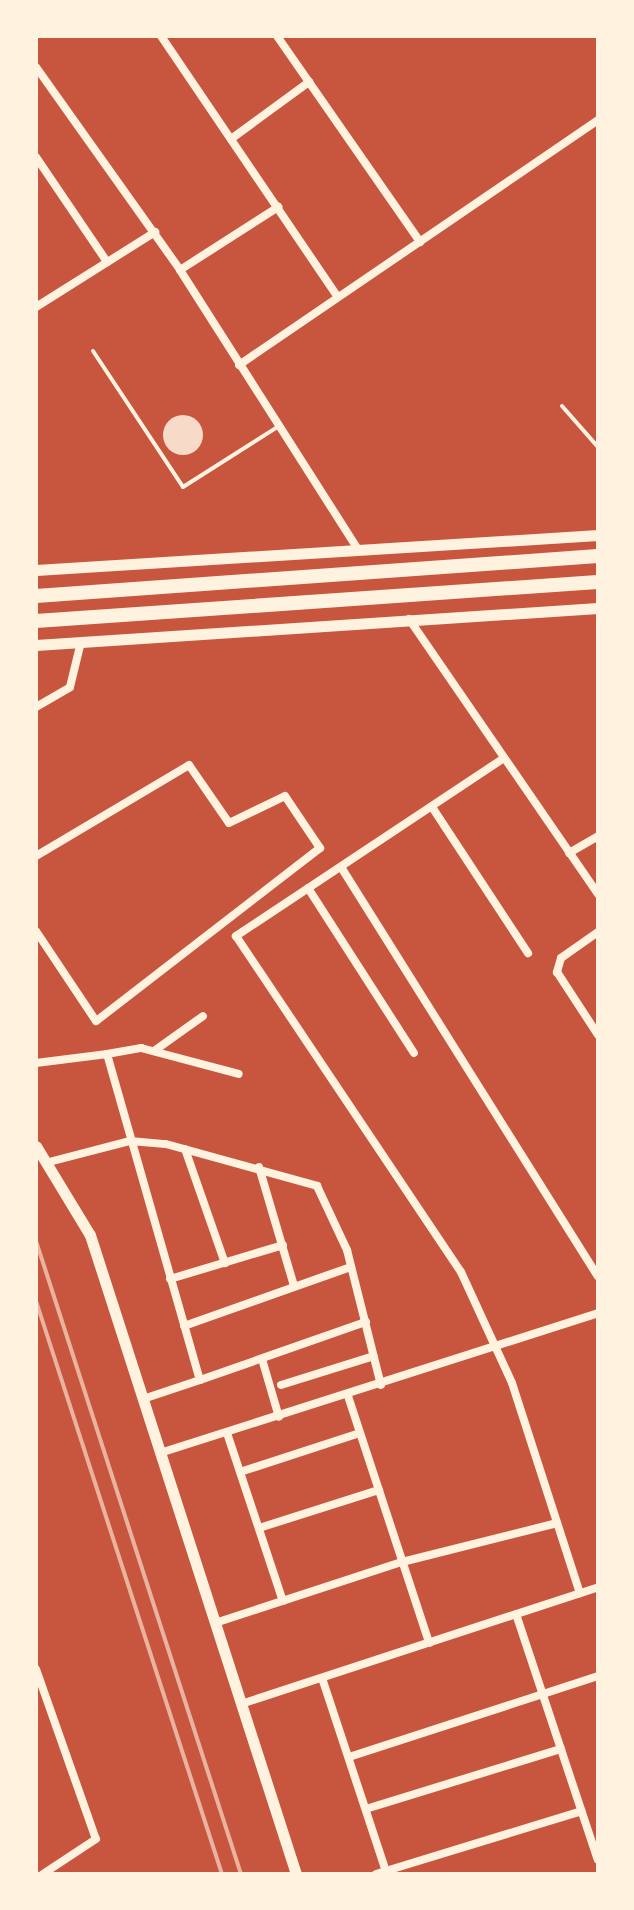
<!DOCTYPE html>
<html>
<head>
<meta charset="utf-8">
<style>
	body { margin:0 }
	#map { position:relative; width:634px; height:1910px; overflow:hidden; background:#c8553d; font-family:Manrope,sans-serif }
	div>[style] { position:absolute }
	.building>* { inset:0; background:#f7dbc8 }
	.round { border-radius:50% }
	.service>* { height:4px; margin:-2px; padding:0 2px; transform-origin:2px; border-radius:2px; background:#fff3e0 }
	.minor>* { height:8px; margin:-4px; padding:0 4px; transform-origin:4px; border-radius:4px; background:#fff3e0 }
	.tertiary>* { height:11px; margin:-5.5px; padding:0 5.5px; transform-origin:5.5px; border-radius:5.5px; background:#fff3e0 }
	.trunk>* { height:14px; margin:-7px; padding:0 7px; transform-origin:7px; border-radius:7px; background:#fff3e0 }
	.rail>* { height:4px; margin:-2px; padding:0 2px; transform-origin:2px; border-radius:2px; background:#e9b49f }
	span { translate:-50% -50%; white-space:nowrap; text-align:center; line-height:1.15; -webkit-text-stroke:6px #fff3e0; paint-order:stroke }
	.frame { position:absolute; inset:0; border:38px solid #fff3e0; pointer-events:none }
</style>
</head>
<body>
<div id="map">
	<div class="building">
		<div class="round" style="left:163px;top:415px;width:40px;height:40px"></div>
	</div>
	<div class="service">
		<div style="left:93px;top:351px;width:163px;rotate:56.5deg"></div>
		<div style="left:183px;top:487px;width:114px;rotate:-32.4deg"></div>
		<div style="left:562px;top:406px;width:55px;rotate:48.7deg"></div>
	</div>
	<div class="minor">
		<div style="left:161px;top:36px;width:315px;rotate:55.9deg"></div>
		<div style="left:277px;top:36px;width:251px;rotate:55.2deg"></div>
		<div style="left:36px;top:67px;width:249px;rotate:54.6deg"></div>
		<div style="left:180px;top:270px;width:333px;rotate:57.5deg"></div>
		<div style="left:231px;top:139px;width:97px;rotate:-36.2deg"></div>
		<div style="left:36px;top:157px;width:127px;rotate:55.9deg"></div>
		<div style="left:180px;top:270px;width:117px;rotate:-32.7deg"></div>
		<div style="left:36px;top:307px;width:141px;rotate:-32.2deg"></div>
		<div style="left:239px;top:365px;width:435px;rotate:-34.3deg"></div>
		<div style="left:409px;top:619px;width:334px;rotate:55.5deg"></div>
		<div style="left:36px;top:707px;width:39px;rotate:-30deg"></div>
		<div style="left:70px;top:687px;width:46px;rotate:-76.3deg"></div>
		<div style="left:504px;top:758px;width:322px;rotate:146.4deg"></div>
		<div style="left:236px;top:936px;width:404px;rotate:56.2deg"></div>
		<div style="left:461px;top:1272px;width:122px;rotate:65.3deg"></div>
		<div style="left:512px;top:1383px;width:221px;rotate:72.1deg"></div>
		<div style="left:432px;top:807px;width:175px;rotate:56.7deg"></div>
		<div style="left:569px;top:853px;width:34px;rotate:-30deg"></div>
		<div style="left:36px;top:856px;width:178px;rotate:-30.7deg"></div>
		<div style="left:189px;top:765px;width:70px;rotate:55.4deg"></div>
		<div style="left:229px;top:823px;width:62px;rotate:-25.7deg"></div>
		<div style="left:285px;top:796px;width:63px;rotate:56.1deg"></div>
		<div style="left:320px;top:848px;width:283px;rotate:142.3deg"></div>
		<div style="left:96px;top:1021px;width:108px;rotate:-123.7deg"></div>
		<div style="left:341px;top:867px;width:483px;rotate:57.9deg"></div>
		<div style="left:308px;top:888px;width:196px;rotate:57.3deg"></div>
		<div style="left:598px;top:932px;width:45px;rotate:144.9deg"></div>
		<div style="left:561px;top:958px;width:15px;rotate:106deg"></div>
		<div style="left:557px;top:972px;width:75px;rotate:56.9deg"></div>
		<div style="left:154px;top:1051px;width:60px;rotate:-35.5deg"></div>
		<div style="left:107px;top:1054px;width:35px;rotate:-10deg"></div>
		<div style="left:141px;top:1048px;width:101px;rotate:14.9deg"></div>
		<div style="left:36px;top:1063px;width:72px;rotate:-7.2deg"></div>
		<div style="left:107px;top:1054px;width:339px;rotate:74.1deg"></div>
		<div style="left:200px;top:1380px;width:176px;rotate:-19.3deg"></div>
		<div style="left:185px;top:1149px;width:121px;rotate:70.7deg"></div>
		<div style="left:49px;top:1162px;width:84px;rotate:-14.5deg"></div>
		<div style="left:130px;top:1141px;width:36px;rotate:5deg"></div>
		<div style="left:166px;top:1144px;width:157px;rotate:15.5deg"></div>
		<div style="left:317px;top:1186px;width:71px;rotate:64.9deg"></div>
		<div style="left:347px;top:1250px;width:139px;rotate:75.9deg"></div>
		<div style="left:259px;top:1167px;width:124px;rotate:73.6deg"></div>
		<div style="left:170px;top:1279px;width:118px;rotate:-16.7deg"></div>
		<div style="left:184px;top:1326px;width:177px;rotate:-19.5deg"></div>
		<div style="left:262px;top:1359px;width:60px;rotate:73.7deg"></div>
		<div style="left:281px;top:1385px;width:97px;rotate:-17.3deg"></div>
		<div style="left:348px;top:1396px;width:260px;rotate:71.8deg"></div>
		<div style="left:143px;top:1399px;width:60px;rotate:-18.4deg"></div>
		<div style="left:227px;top:1433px;width:177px;rotate:71.6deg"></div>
		<div style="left:160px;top:1453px;width:460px;rotate:-17.7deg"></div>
		<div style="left:240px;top:1472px;width:126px;rotate:-18deg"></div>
		<div style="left:259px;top:1528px;width:126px;rotate:-17.6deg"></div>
		<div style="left:516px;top:1614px;width:259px;rotate:71.6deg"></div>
		<div style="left:215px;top:1623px;width:197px;rotate:-18.1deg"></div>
		<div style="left:402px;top:1562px;width:156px;rotate:-14.1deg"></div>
		<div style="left:36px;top:1669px;width:180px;rotate:70.6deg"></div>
		<div style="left:96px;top:1839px;width:64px;rotate:146.6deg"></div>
		<div style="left:322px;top:1678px;width:203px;rotate:71.7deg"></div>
		<div style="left:241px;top:1704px;width:376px;rotate:-18.1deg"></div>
		<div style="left:349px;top:1757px;width:262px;rotate:-18deg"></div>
		<div style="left:369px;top:1808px;width:201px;rotate:-17.1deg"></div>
		<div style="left:376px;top:1874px;width:215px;rotate:-17deg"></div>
	</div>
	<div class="tertiary">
		<div style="left:36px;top:570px;width:563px;rotate:-3.56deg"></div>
		<div style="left:36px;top:645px;width:563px;rotate:-3.77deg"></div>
		<div style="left:36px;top:1146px;width:104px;rotate:58.8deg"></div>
		<div style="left:90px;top:1235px;width:671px;rotate:72.13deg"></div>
	</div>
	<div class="trunk">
		<div style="left:36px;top:596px;width:563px;rotate:-4.07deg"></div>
		<div style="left:36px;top:621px;width:563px;rotate:-3.97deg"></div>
	</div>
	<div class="rail">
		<div style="left:36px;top:1241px;width:665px;rotate:72.06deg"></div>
		<div style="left:36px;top:1301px;width:602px;rotate:72.02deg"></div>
	</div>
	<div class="frame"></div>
</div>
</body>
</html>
